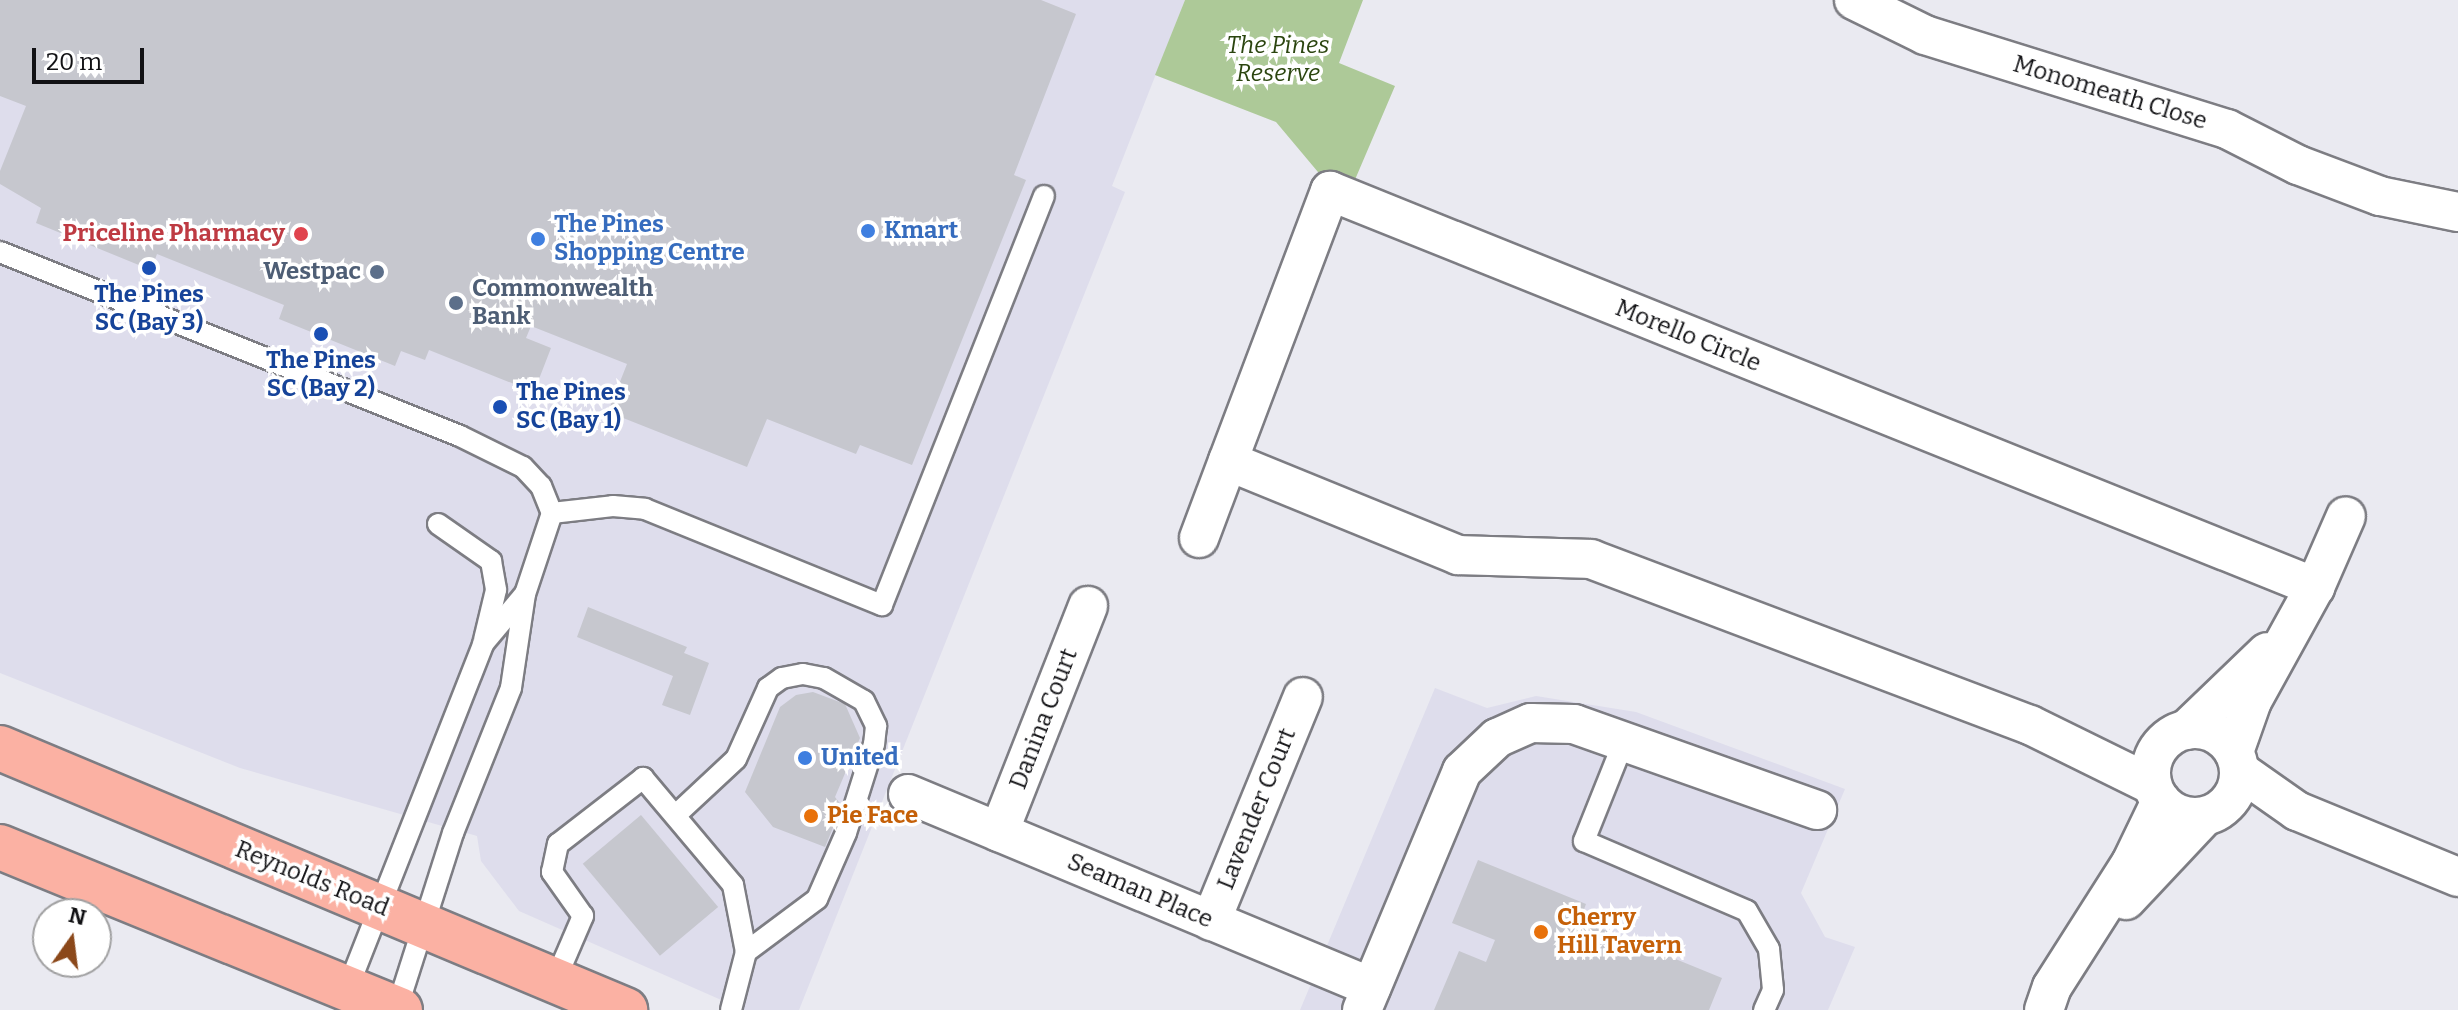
<!DOCTYPE html>
<html>
<head>
<meta charset="utf-8">
<style>
	body { margin:0 }
	#map { position:relative; width:2458px; height:1010px; overflow:hidden; background:#eaeaf1; font-family:Bitter,serif }
	div>[style] { position:absolute }
	.built>* { inset:0; background:#deddec }
	.green>* { inset:0; background:#adc998 }
	.building>* { inset:0; background:#c6c7ce; transform-origin:0 0 }
	.roads { filter:drop-shadow(2px 0 #7d7d83) drop-shadow(-2px 0 #7d7d83) drop-shadow(0 2px #7d7d83) drop-shadow(0 -2px #7d7d83) }
	.service>* { height:20px; margin:-10px; padding:0 10px; transform-origin:10px; border-radius:10px; background:#fff }
	.minor>* { height:38px; margin:-19px; padding:0 19px; transform-origin:19px; border-radius:19px; background:#fff }
	.minor>.ring { margin:-19px; padding:0; box-sizing:content-box; background:none; border:38px solid #fff; border-radius:50% }
	.primary>* { height:44px; margin:-22px; padding:0 22px; transform-origin:22px; border-radius:22px; background:#fbb1a3 }
	.dots>* { width:22px; height:22px; translate:-50% -50%; box-sizing:border-box; border:4px solid #fff; border-radius:50% }
	span { translate:-50% -50%; white-space:nowrap; text-align:center; line-height:1.15; -webkit-text-stroke:7px #fff; paint-order:stroke }
	.park-label { font-size:24px; color:#2b450f; font-style:italic }
	.street-label { font-size:24px; color:#111114 }
	.shop-label { font-size:24px; color:#366cbe; font-weight:700 }
	.left { translate:0 -50%; text-align:left }
	.health-label { font-size:24px; color:#be3a42; font-weight:700 }
	.right { translate:-100% -50%; text-align:right }
	.service-label { font-size:24px; color:#4e5e75; font-weight:700 }
	.transit-label { font-size:24px; color:#164399; font-weight:700 }
	.food-label { font-size:24px; color:#c56008; font-weight:700 }
	.north { position:absolute; left:32px; top:898px; width:80px; height:80px; box-sizing:border-box; background:#fff; border:2px solid #a0a0a1; border-radius:50%; rotate:14deg; font-size:22px; font-weight:700; line-height:32px; text-align:center; color:#111114 }
	.north::after { content:''; display:block; margin:auto; width:28px; height:36px; background:#8b481a; clip-path:polygon(50% 0,100% 100%,50% 72%,0 100%) }
	.scale { position:absolute; left:32px; top:48px; width:112px; height:36px; box-sizing:border-box; border:4px solid #111114; border-top:0; padding-left:10px; font-size:24px; line-height:28px; white-space:nowrap; color:#111114; -webkit-text-stroke:6px #fff; paint-order:stroke }
</style>
</head>
<body>
<div id="map">
	<div class="built">
		<div style="clip-path:polygon(0 0,1185px 0,1112px 186px,1125px 192px,799px 1010px,744px 1010px,519px 911px,481px 861px,477px 836px,240px 768px,0 673px)"></div>
		<div style="clip-path:polygon(1435px 688px,1487px 708px,1536px 696px,1636px 712px,1845px 789px,1801px 893px,1825px 937px,1855px 947px,1828px 1010px,1300px 1010px)"></div>
	</div>
	<div class="green">
		<div style="clip-path:polygon(1185px 0,1363px 0,1339px 63px,1395px 86px,1351px 189px,1323px 178px,1276px 122px,1155px 75px)"></div>
	</div>
	<div class="building">
		<div style="clip-path:polygon(0 0,1041px 0,1076px 14px,1014px 175px,1026px 180px,912px 465px,860px 445px,856px 454px,767px 419px,747px 467px,608px 412px,627px 364px,531px 326px,526px 338px,551px 348px,534px 392px,429px 350px,425px 360px,401px 351px,395px 366px,279px 319px,284px 305px,157px 254px,151px 270px,36px 223px,41px 208px,0 184px,0 171px,26px 106px,0 96px)"></div>
		<div style="clip-path:polygon(588px 607px,687px 647px,684px 653px,709px 663px,690px 715px,662px 705px,673px 676px,577px 637px)"></div>
		<div style="clip-path:polygon(813px 692px,845px 704px,860px 738px,835px 797px,842px 806px,825px 847px,773px 827px,745px 792px,780px 707px,796px 695px)"></div>
		<div style="left:641px;top:815px;width:120px;height:76px;rotate:50deg"></div>
		<div style="clip-path:polygon(1478px 860px,1586px 904px,1580px 920px,1722px 978px,1709px 1010px,1434px 1010px,1459px 951px,1486px 962px,1495px 940px,1452px 923px)"></div>
	</div>
	<div class="roads">
		<div class="service">
			<div style="left:0;top:252px;width:495px;rotate:21.8deg"></div>
			<div style="left:460px;top:436px;width:70px;rotate:26.2deg"></div>
			<div style="left:523px;top:467px;width:26px;rotate:47deg"></div>
			<div style="left:541px;top:486px;width:29px;rotate:68deg"></div>
			<div style="left:552px;top:513px;width:85px;rotate:108.4deg"></div>
			<div style="left:525px;top:594px;width:95px;rotate:98.5deg"></div>
			<div style="left:511px;top:688px;width:156px;rotate:111.8deg"></div>
			<div style="left:453px;top:833px;width:185px;rotate:107.7deg"></div>
			<div style="left:552px;top:513px;width:61px;rotate:-6.5deg"></div>
			<div style="left:613px;top:506px;width:32px;rotate:5deg"></div>
			<div style="left:645px;top:509px;width:256px;rotate:22.1deg"></div>
			<div style="left:882px;top:605px;width:440px;rotate:-68.4deg"></div>
			<div style="left:438px;top:524px;width:65px;rotate:34.9deg"></div>
			<div style="left:491px;top:561px;width:29px;rotate:80deg"></div>
			<div style="left:496px;top:590px;width:51px;rotate:103.5deg"></div>
			<div style="left:1624px;top:741px;width:108px;rotate:111.8deg"></div>
			<div style="left:1584px;top:841px;width:177px;rotate:23.2deg"></div>
			<div style="left:1747px;top:911px;width:44px;rotate:59.9deg"></div>
			<div style="left:1769px;top:949px;width:41px;rotate:84.4deg"></div>
			<div style="left:1773px;top:990px;width:22px;rotate:114deg"></div>
			<div style="left:678px;top:813px;width:79px;rotate:-43deg"></div>
			<div style="left:736px;top:759px;width:78px;rotate:-65.7deg"></div>
			<div style="left:768px;top:688px;width:17px;rotate:-36deg"></div>
			<div style="left:782px;top:678px;width:21px;rotate:-11deg"></div>
			<div style="left:803px;top:674px;width:21px;rotate:11deg"></div>
			<div style="left:824px;top:678px;width:46px;rotate:29.9deg"></div>
			<div style="left:864px;top:701px;width:28px;rotate:64deg"></div>
			<div style="left:876px;top:726px;width:18px;rotate:96deg"></div>
			<div style="left:874px;top:744px;width:93px;rotate:107.5deg"></div>
			<div style="left:846px;top:833px;width:72px;rotate:113.7deg"></div>
			<div style="left:817px;top:899px;width:89px;rotate:143.3deg"></div>
			<div style="left:555px;top:981px;width:71px;rotate:-66.7deg"></div>
			<div style="left:583px;top:916px;width:54px;rotate:-125.2deg"></div>
			<div style="left:552px;top:872px;width:29px;rotate:-78deg"></div>
			<div style="left:558px;top:844px;width:108px;rotate:-37.8deg"></div>
			<div style="left:643px;top:778px;width:140px;rotate:49.9deg"></div>
			<div style="left:733px;top:885px;width:68px;rotate:79deg"></div>
			<div style="left:746px;top:952px;width:60px;rotate:104.5deg"></div>
			<div style="left:347px;top:990px;width:372px;rotate:-68.5deg"></div>
			<div style="left:483px;top:644px;width:65px;rotate:-50deg"></div>
		</div>
		<div class="minor">
			<div style="left:1854px;top:0;width:79px;rotate:26.2deg"></div>
			<div style="left:1925px;top:35px;width:316px;rotate:17.3deg"></div>
			<div style="left:2227px;top:129px;width:80px;rotate:26.9deg"></div>
			<div style="left:2298px;top:165px;width:88px;rotate:20.7deg"></div>
			<div style="left:2380px;top:196px;width:80px;rotate:11.6deg"></div>
			<div style="left:1199px;top:538px;width:82px;rotate:-69.4deg"></div>
			<div class="ring" style="left:2151px;top:729px;width:50px;height:50px"></div>
			<div style="left:2186px;top:730px;width:112px;rotate:-43.9deg"></div>
			<div style="left:2234px;top:752px;width:54px;rotate:-70.6deg"></div>
			<div style="left:2252px;top:701px;width:130px;rotate:-61.1deg"></div>
			<div style="left:2315px;top:587px;width:77px;rotate:-66.4deg"></div>
			<div style="left:2240px;top:771px;width:70px;rotate:35.1deg"></div>
			<div style="left:2297px;top:811px;width:174px;rotate:22.3deg"></div>
			<div style="left:2152px;top:785px;width:136px;rotate:-153.8deg"></div>
			<div style="left:2030px;top:725px;width:469px;rotate:-159.3deg"></div>
			<div style="left:1591px;top:559px;width:133px;rotate:-178.3deg"></div>
			<div style="left:1458px;top:555px;width:248px;rotate:-157.8deg"></div>
			<div style="left:1228px;top:461px;width:289px;rotate:-69.3deg"></div>
			<div style="left:1330px;top:191px;width:1062px;rotate:21.9deg"></div>
			<div style="left:908px;top:794px;width:502px;rotate:22.63deg"></div>
			<div style="left:999px;top:832px;width:243px;rotate:-68.5deg"></div>
			<div style="left:2126px;top:900px;width:114px;rotate:-46.8deg"></div>
			<div style="left:1211px;top:921px;width:242px;rotate:-67.7deg"></div>
			<div style="left:1362px;top:1010px;width:259px;rotate:-67.3deg"></div>
			<div style="left:1462px;top:771px;width:48px;rotate:-43.3deg"></div>
			<div style="left:1497px;top:738px;width:37px;rotate:-24deg"></div>
			<div style="left:1531px;top:723px;width:43px;rotate:1.3deg"></div>
			<div style="left:1574px;top:724px;width:258px;rotate:19.5deg"></div>
			<div style="left:2044px;top:1010px;width:24px;rotate:-71deg"></div>
			<div style="left:2052px;top:987px;width:147px;rotate:-57.5deg"></div>
			<div style="left:2131px;top:863px;width:69px;rotate:-64.2deg"></div>
		</div>
		<div class="primary">
			<div style="left:0;top:748px;width:678px;rotate:22.74deg"></div>
			<div style="left:0;top:847px;width:432px;rotate:22.2deg"></div>
		</div>
	</div>
	<div class="dots">
		<div style="left:868px;top:231px;background:#3f7fe0"></div>
		<div style="left:301px;top:234px;background:#e0444e"></div>
		<div style="left:538px;top:239px;background:#3f7fe0"></div>
		<div style="left:149px;top:268px;background:#1a4fb4"></div>
		<div style="left:377px;top:272px;background:#5c6f8a"></div>
		<div style="left:456px;top:303px;background:#5c6f8a"></div>
		<div style="left:321px;top:334px;background:#1a4fb4"></div>
		<div style="left:500px;top:407px;background:#1a4fb4"></div>
		<div style="left:805px;top:758px;background:#3f7fe0"></div>
		<div style="left:811px;top:816px;background:#e8710a"></div>
		<div style="left:1541px;top:932px;background:#e8710a"></div>
	</div>
	<div class="park-label">
		<span style="left:1278px;top:60px">The Pines<br>Reserve</span>
	</div>
	<div class="street-label">
		<span style="left:2110px;top:93px;rotate:17deg">Monomeath Close</span>
		<span style="left:1688px;top:336px;rotate:22deg">Morello Circle</span>
		<span style="left:1044px;top:719px;rotate:-69deg">Danina Court</span>
		<span style="left:1257px;top:809px;rotate:-68deg">Lavender Court</span>
		<span style="left:312px;top:879px;rotate:22deg">Reynolds Road</span>
		<span style="left:1140px;top:891px;rotate:23deg">Seaman Place</span>
	</div>
	<div class="shop-label">
		<span class="left" style="left:554px;top:239px">The Pines<br>Shopping Centre</span>
		<span class="left" style="left:884px;top:231px">Kmart</span>
		<span class="left" style="left:821px;top:758px">United</span>
	</div>
	<div class="health-label">
		<span class="right" style="left:285px;top:234px">Priceline Pharmacy</span>
	</div>
	<div class="service-label">
		<span class="right" style="left:361px;top:272px">Westpac</span>
		<span class="left" style="left:472px;top:303px">Commonwealth<br>Bank</span>
	</div>
	<div class="transit-label">
		<span style="left:149px;top:309px">The Pines<br>SC (Bay 3)</span>
		<span style="left:321px;top:375px">The Pines<br>SC (Bay 2)</span>
		<span class="left" style="left:516px;top:407px">The Pines<br>SC (Bay 1)</span>
	</div>
	<div class="food-label">
		<span class="left" style="left:827px;top:816px">Pie Face</span>
		<span class="left" style="left:1557px;top:932px">Cherry<br>Hill Tavern</span>
	</div>
	<div class="north">N</div>
	<div class="scale">20 m</div>
</div>
</body>
</html>
